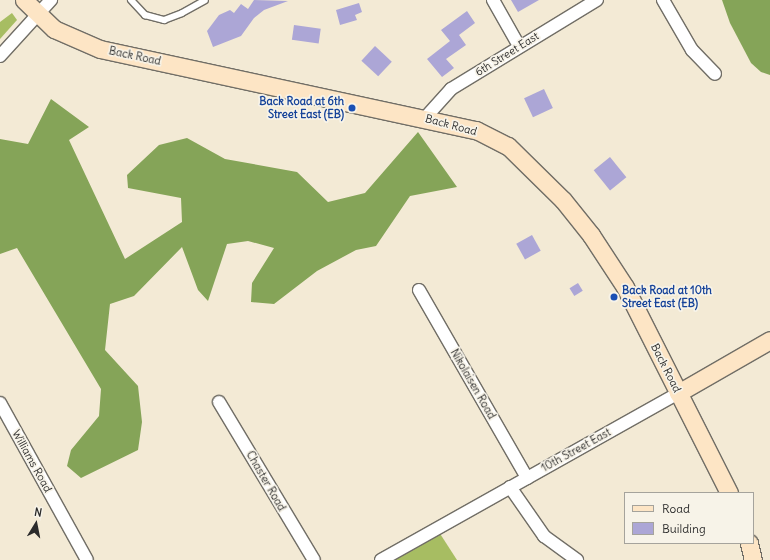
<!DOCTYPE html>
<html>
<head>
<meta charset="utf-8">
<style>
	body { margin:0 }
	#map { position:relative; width:770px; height:560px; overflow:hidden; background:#f3ead5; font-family:Delius,sans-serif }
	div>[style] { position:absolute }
	.green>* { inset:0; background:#a7bd62 }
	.forest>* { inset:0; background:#85a458 }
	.building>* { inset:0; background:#aca6d6; transform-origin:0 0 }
	.roads { filter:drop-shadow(1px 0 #716e66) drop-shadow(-1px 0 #716e66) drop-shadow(0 1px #716e66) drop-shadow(0 -1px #716e66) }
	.lane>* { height:6px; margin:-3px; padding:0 3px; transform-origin:3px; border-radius:3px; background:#fff }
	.street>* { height:12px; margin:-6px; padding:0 6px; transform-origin:6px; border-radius:6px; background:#fff }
	.secondary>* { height:17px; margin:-8.5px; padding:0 8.5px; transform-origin:8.5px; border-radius:8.5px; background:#fde5c5 }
	.dots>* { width:11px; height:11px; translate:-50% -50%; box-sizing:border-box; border:2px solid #f7f3e8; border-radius:50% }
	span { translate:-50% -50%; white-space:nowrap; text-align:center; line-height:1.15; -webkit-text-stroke:3.5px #f7f3e8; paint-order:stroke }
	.street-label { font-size:11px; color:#2b2b2b }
	.transit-label { font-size:11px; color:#164399; font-weight:700 }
	.right { translate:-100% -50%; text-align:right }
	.left { translate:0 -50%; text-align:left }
	.legend { position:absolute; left:624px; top:492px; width:130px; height:52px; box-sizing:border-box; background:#f7f3e8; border:1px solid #a5a39c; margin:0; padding:5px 7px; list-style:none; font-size:12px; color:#2b2b2b }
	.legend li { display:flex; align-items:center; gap:8px; height:20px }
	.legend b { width:20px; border:1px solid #a5a39c }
	.north { position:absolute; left:16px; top:504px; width:40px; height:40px; -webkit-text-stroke:3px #f7f3e8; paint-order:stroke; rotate:10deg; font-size:11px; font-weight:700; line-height:16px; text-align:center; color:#2b2b2b }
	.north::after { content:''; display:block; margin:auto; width:14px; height:18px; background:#2b2b2b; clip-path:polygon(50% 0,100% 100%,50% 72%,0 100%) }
</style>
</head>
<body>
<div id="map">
	<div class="green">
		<div style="clip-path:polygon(12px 13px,17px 20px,0 39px,0 22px)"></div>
		<div style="clip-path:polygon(437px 529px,457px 560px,386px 560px)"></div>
	</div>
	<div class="forest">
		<div style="clip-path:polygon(722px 0,770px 0,770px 75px,761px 72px,751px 63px,730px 23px)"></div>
		<div style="clip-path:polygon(51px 99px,89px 127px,69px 140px,125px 259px,182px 222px,181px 198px,128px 188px,127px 175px,159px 145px,187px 138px,225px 159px,297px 172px,328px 202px,365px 193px,418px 132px,457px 187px,410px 196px,376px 246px,356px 250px,317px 271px,274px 304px,251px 302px,252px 283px,274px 248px,248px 241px,227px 244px,208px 301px,198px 290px,182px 247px,134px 296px,110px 304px,105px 350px,138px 386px,142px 422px,138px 450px,81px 478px,67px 466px,71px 450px,99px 416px,101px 389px,17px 248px,0 254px,0 139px,28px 144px)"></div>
	</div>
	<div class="building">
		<div style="clip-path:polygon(254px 0,288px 1px,264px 10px,254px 18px,241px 36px,213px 47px,207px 31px,219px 15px,230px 10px,234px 13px,241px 4px,248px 9px)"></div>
		<div style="clip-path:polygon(511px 0,539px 0,518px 12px)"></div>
		<div style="clip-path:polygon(359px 3px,362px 12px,355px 15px,357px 20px,340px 25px,336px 10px)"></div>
		<div style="clip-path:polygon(467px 11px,475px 23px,459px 35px,466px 45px,446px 59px,454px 68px,442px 77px,427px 59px,450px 41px,441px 30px)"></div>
		<div style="left:294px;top:25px;width:27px;height:15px;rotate:8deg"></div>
		<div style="left:375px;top:46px;width:23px;height:20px;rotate:43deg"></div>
		<div style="left:544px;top:89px;width:21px;height:22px;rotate:65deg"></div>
		<div style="left:610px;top:157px;width:26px;height:21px;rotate:51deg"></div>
		<div style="left:532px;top:235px;width:18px;height:18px;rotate:61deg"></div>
		<div style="left:578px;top:283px;width:9px;height:10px;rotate:58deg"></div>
	</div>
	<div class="roads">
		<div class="lane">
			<div style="left:131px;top:0;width:21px;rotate:47deg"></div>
			<div style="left:145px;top:15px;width:20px;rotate:15deg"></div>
			<div style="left:164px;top:20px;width:19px;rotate:-21deg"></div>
			<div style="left:182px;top:13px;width:26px;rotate:-29deg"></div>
		</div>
		<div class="street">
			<div style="left:493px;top:0;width:53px;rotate:60.5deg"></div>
			<div style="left:663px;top:0;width:58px;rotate:59.9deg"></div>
			<div style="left:692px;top:50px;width:33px;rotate:46deg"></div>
			<div style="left:0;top:56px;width:76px;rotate:-47.7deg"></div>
			<div style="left:425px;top:118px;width:39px;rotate:-48deg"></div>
			<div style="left:451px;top:89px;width:171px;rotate:-31.4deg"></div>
			<div style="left:419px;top:290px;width:217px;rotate:60.1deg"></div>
			<div style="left:219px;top:402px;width:184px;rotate:59deg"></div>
			<div style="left:0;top:403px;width:179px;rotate:61deg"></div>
			<div style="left:510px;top:487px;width:60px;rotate:55.2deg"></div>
			<div style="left:544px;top:536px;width:41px;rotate:36deg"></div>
			<div style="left:381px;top:560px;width:341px;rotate:-29.3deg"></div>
		</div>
		<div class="secondary">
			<div style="left:24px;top:0;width:42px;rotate:44deg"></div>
			<div style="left:54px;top:29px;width:50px;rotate:23.5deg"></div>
			<div style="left:100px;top:49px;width:385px;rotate:12.2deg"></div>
			<div style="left:476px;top:130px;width:36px;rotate:27deg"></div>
			<div style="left:508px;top:146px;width:77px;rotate:44.5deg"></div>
			<div style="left:563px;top:200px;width:45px;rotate:51.3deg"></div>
			<div style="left:591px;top:235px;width:62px;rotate:56.8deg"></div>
			<div style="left:625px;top:287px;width:231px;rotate:63.2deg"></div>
			<div style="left:678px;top:393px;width:106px;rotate:-29.9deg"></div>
			<div style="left:749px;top:543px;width:17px;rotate:77deg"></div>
		</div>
	</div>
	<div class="dots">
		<div style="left:352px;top:108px;background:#1a4fb4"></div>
		<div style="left:614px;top:297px;background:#1a4fb4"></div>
	</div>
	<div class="street-label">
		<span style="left:507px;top:54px;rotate:-32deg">6th Street East</span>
		<span style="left:135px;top:56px;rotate:12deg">Back Road</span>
		<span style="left:451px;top:125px;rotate:15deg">Back Road</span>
		<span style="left:666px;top:368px;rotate:63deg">Back Road</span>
		<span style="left:473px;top:384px;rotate:60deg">Nikolaisen Road</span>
		<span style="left:576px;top:450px;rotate:-29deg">10th Street East</span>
		<span style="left:32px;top:461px;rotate:61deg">Williams Road</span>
		<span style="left:266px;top:481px;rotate:60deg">Chaster Road</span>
	</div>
	<div class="transit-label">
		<span class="right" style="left:344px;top:108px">Back Road at 6th<br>Street East (EB)</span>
		<span class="left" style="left:622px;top:297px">Back Road at 10th<br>Street East (EB)</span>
	</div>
	<ul class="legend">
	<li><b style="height:5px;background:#fde5c5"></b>Road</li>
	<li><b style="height:11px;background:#aca6d6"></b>Building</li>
	</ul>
	<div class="north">N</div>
</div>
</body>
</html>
